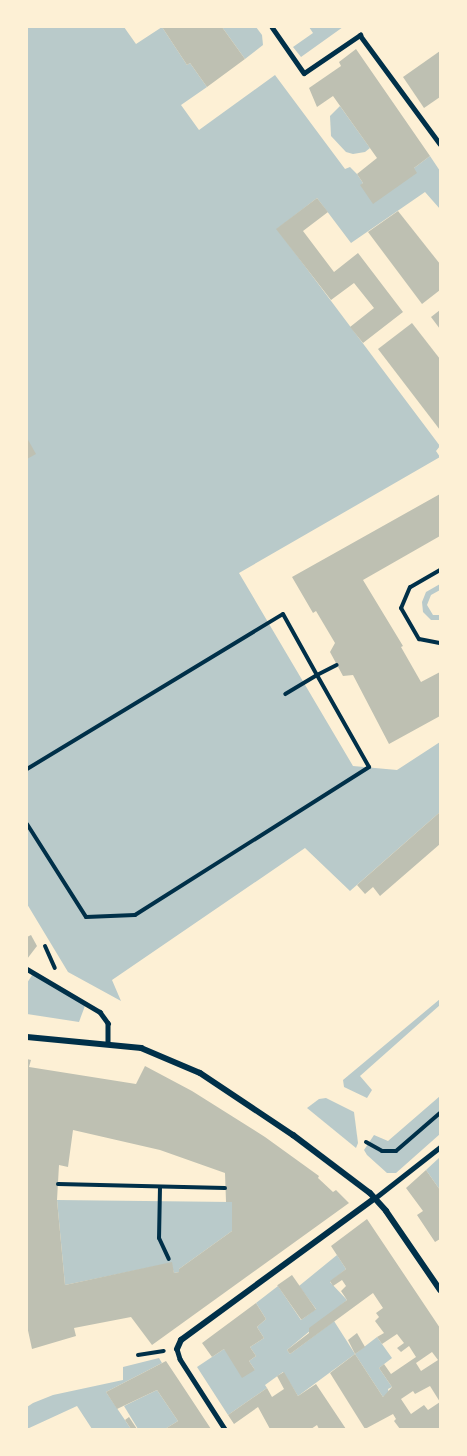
<!DOCTYPE html>
<style>
body{margin:0}
#map{position:relative;width:467px;height:1456px;overflow:hidden;background:#fdf0d5;font-family:"IBM Plex Sans",sans-serif}
div>[style]{position:absolute}
[style*='--x']{left:calc(var(--x)*1px);top:calc(var(--y)*1px);width:calc(var(--w)*1px);rotate:calc(var(--a)*1deg)}
.green>*{inset:0;background:#b9caca}
.building>*{inset:0;background:#bec0b2;transform-origin:0 0}
.path>*{height:4px;margin:-2px;padding:0 2px;transform-origin:2px;border-radius:2px;background:#003049}
.service>*{height:4.5px;margin:-2.25px;padding:0 2.25px;transform-origin:2.25px;border-radius:2.25px;background:#003049}
.minor>*{height:6px;margin:-3px;padding:0 3px;transform-origin:3px;border-radius:3px;background:#003049}
span{translate:-50% -50%;white-space:nowrap;text-align:center;line-height:1.15;-webkit-text-stroke:5px #fdf0d5;paint-order:stroke}
.frame{position:absolute;inset:0;border:28px solid #fdf0d5;pointer-events:none}
</style>
<div id="map">
<div class="green">
<i style="clip-path:polygon(27px 27px,124px 27px,136px 44px,162px 27px,187px 65px,190px 63px,207px 87px,181px 105px,199px 130px,275px 75px,345px 169px,350px 167px,357px 174px,363px 183px,361px 185px,414px 168px,430px 156px,440px 171px,440px 209px,425px 192px,351px 243px,317px 198px,277px 229px,440px 446px,436px 451px,440px 457px,239px 573px,353px 766px,397px 770px,440px 742px,440px 812px,350px 891px,305px 848px,112px 980px,121px 1001px,68px 972px,27px 904px)"></i>
<i style="clip-path:polygon(222px 27px,256px 27px,262px 35px,263px 45px,245px 59px)"></i>
<i style="clip-path:polygon(309px 27px,343px 27px,301px 57px,293px 47px,313px 33px)"></i>
<i style="clip-path:polygon(340px 106px,370px 148px,365px 152px,353px 154px,346px 152px,331px 136px,330px 116px)"></i>
<i style="clip-path:polygon(440px 584px,440px 590px,431px 595px,427px 605px,433px 615px,440px 615px,440px 620px,431px 620px,423px 612px,422px 602px,426px 592px)"></i>
<i style="clip-path:polygon(34px 972px,86px 1003px,79px 1022px,27px 1014px,27px 983px)"></i>
<i style="clip-path:polygon(440px 999px,440px 1005px,360px 1076px,372px 1090px,367px 1098px,344px 1087px,343px 1080px)"></i>
<i style="clip-path:polygon(440px 1096px,440px 1134px,396px 1173px,387px 1173px,367px 1155px,364px 1150px,374px 1135px,388px 1141px)"></i>
<i style="clip-path:polygon(326px 1098px,354px 1112px,358px 1143px,356px 1148px,307px 1108px,319px 1099px)"></i>
<i style="clip-path:polygon(440px 1157px,440px 1190px,426px 1170px)"></i>
<i style="clip-path:polygon(57px 1200px,232px 1202px,232px 1231px,179px 1269px,179px 1272px,174px 1273px,171px 1263px,65px 1285px)"></i>
<i style="clip-path:polygon(337px 1255px,346px 1269px,330px 1282px,347px 1300px,287px 1350px,290px 1354px,334px 1321px,355px 1354px,377px 1337px,392px 1358px,379px 1368px,392px 1387px,388px 1389px,389px 1393px,383px 1397px,355px 1354px,298px 1396px,283px 1372px,265px 1385px,267px 1388px,228px 1415px,197px 1367px,224px 1349px,255px 1370px,249px 1361px,256px 1356px,250px 1347px,264px 1338px,257px 1327px,266px 1319px,256px 1303px,278px 1286px,301px 1320px,316px 1309px,299px 1286px)"></i>
<i style="clip-path:polygon(159px 1358px,162px 1363px,106px 1392px,131px 1429px,92px 1429px,77px 1406px,27px 1429px,27px 1407px,33px 1403px,53px 1395px,123px 1380px,123px 1367px)"></i>
<i style="clip-path:polygon(157px 1390px,178px 1421px,165px 1429px,138px 1429px,124px 1406px)"></i>
</div>
<div class="building">
<i style="clip-path:polygon(162px 27px,222px 27px,245px 59px,207px 87px,190px 63px,187px 65px)"></i>
<i style="clip-path:polygon(356px 49px,430px 156px,414px 168px,417px 173px,373px 204px,360px 185px,363px 183px,357px 174px,377px 158px,333px 96px,317px 107px,309px 88px,341px 66px,339px 62px)"></i>
<i style="clip-path:polygon(440px 51px,440px 97px,424px 108px,403px 77px)"></i>
<i style="clip-path:polygon(317px 198px,328px 212px,303px 231px,334px 272px,358px 253px,403px 312px,363px 343px,350px 327px,374px 308px,354px 283px,331px 300px,276px 229px)"></i>
<i style="clip-path:polygon(398px 211px,440px 264px,440px 290px,422px 304px,368px 232px)"></i>
<i style="clip-path:polygon(440px 310px,440px 329px,431px 317px)"></i>
<i style="clip-path:polygon(412px 323px,440px 359px,440px 430px,378px 349px)"></i>
<i style="clip-path:polygon(27px 438px,36px 454px,27px 459px)"></i>
<i style="clip-path:polygon(440px 494px,440px 536px,363px 580px,403px 646px,401px 647px,421px 682px,440px 672px,440px 716px,389px 744px,353px 675px,343px 676px,330px 652px,335px 643px,316px 611px,313px 613px,292px 577px)"></i>
<i style="clip-path:polygon(440px 812px,440px 844px,380px 896px,373px 887px,365px 894px,357px 885px)"></i>
<i style="clip-path:polygon(31px 935px,37px 946px,27px 959px,27px 937px)"></i>
<i style="clip-path:polygon(evenodd,27px 1059px,31px 1060px,29px 1067px,136px 1084px,145px 1066px,192px 1091px,265px 1137px,319px 1176px,318px 1178px,333px 1192px,336px 1190px,349px 1203px,152px 1345px,131px 1317px,74px 1328px,76px 1336px,32px 1349px,27px 1326px,27px 1059px,73px 1130px,160px 1150px,225px 1173px,226px 1202px,232px 1202px,232px 1231px,179px 1269px,179px 1272px,174px 1273px,172px 1262px,65px 1285px,57px 1200px,59px 1165px,68px 1167px,73px 1130px)"></i>
<i style="clip-path:polygon(426px 1170px,440px 1190px,440px 1239px,435px 1242px,417px 1215px,423px 1211px,406px 1188px)"></i>
<i style="clip-path:polygon(evenodd,367px 1219px,440px 1328px,440px 1402px,430px 1386px,415px 1394px,413px 1391px,401px 1399px,411px 1414px,424px 1405px,428px 1410px,440px 1402px,440px 1429px,400px 1429px,394px 1421px,396px 1419px,393px 1414px,365px 1429px,330px 1373px,355px 1354px,383px 1397px,392px 1387px,379px 1368px,384px 1364px,391px 1374px,416px 1357px,409px 1346px,401px 1352px,397px 1348px,404px 1343px,397px 1334px,382px 1344px,377px 1337px,384px 1333px,375px 1321px,379px 1317px,376px 1313px,383px 1308px,373px 1293px,290px 1354px,287px 1350px,309px 1333px,309px 1328px,347px 1300px,341px 1291px,346px 1286px,342px 1280px,333px 1286px,330px 1281px,346px 1269px,331px 1246px,367px 1219px,432px 1352px,438px 1360px,421px 1371px,416px 1363px,432px 1352px)"></i>
<i style="left:292px;top:1275px;width:42px;height:18px;rotate:55deg"></i>
<i style="clip-path:polygon(256px 1303px,266px 1319px,257px 1327px,264px 1338px,250px 1347px,256px 1356px,249px 1361px,255px 1370px,242px 1378px,224px 1349px,212px 1357px,202px 1343px)"></i>
<i style="clip-path:polygon(357px 1333px,365px 1347px,355px 1354px,348px 1340px)"></i>
<i style="clip-path:polygon(166px 1361px,178px 1379px,211px 1429px,165px 1429px,178px 1421px,157px 1390px,117px 1409px,106px 1392px)"></i>
<i style="clip-path:polygon(284px 1372px,298px 1396px,316px 1384px,346px 1429px,319px 1429px,317px 1425px,311px 1429px,270px 1429px,258px 1407px,234px 1424px,228px 1415px,267px 1388px,272px 1397px,284px 1389px,277px 1376px)"></i>
<i style="clip-path:polygon(129px 1417px,137px 1429px,131px 1429px,125px 1420px)"></i>
</div>
<div class="path">
<i style="--x:440;--y:570;--w:34;--a:150"></i>
<i style="--x:410;--y:587;--w:23;--a:113"></i>
<i style="--x:401;--y:608;--w:36;--a:60"></i>
<i style="--x:419;--y:639;--w:21;--a:11"></i>
<i style="--x:27;--y:769;--w:299;--a:-31.2"></i>
<i style="--x:283;--y:614;--w:70;--a:60.9"></i>
<i style="--x:317;--y:675;--w:37;--a:149"></i>
<i style="--x:27;--y:824;--w:110;--a:57.6"></i>
<i style="--x:86;--y:917;--w:49;--a:-2.3"></i>
<i style="--x:135;--y:915;--w:277;--a:-32.3"></i>
<i style="--x:369;--y:767;--w:106;--a:-119.5"></i>
<i style="--x:317;--y:675;--w:22;--a:-27"></i>
<i style="--x:45;--y:946;--w:24;--a:66"></i>
<i style="--x:366;--y:1142;--w:18;--a:29"></i>
<i style="--x:382;--y:1151;--w:14;--a:0"></i>
<i style="--x:396;--y:1151;--w:58;--a:-40.8"></i>
<i style="--x:58;--y:1184;--w:167;--a:1.4"></i>
<i style="--x:160;--y:1187;--w:51;--a:91.1"></i>
<i style="--x:159;--y:1238;--w:23;--a:65"></i>
<i style="--x:138;--y:1355;--w:26;--a:-9"></i>
</div>
<div class="service">
<i style="--x:272;--y:27;--w:56;--a:55.2"></i>
<i style="--x:304;--y:73;--w:68;--a:-34.2"></i>
<i style="--x:360;--y:35;--w:135;--a:53.7"></i>
<i style="--x:27;--y:969;--w:85;--a:30.5"></i>
<i style="--x:100;--y:1012;--w:14;--a:54"></i>
<i style="--x:108;--y:1023;--w:21;--a:90"></i>
<i style="--x:375;--y:1198;--w:83;--a:-38.1"></i>
<i style="--x:177;--y:1349;--w:10;--a:73"></i>
<i style="--x:180;--y:1359;--w:83;--a:57.3"></i>
</div>
<div class="minor">
<i style="--x:27;--y:1037;--w:115;--a:5.5"></i>
<i style="--x:141;--y:1048;--w:64;--a:23"></i>
<i style="--x:200;--y:1073;--w:112;--a:33.7"></i>
<i style="--x:293;--y:1135;--w:96;--a:37"></i>
<i style="--x:370;--y:1193;--w:24;--a:48"></i>
<i style="--x:386;--y:1211;--w:96;--a:55.6"></i>
<i style="--x:177;--y:1349;--w:10;--a:-66"></i>
<i style="--x:181;--y:1340;--w:240;--a:-36.2"></i>
</div>
<div class="frame"></div>
</div>
